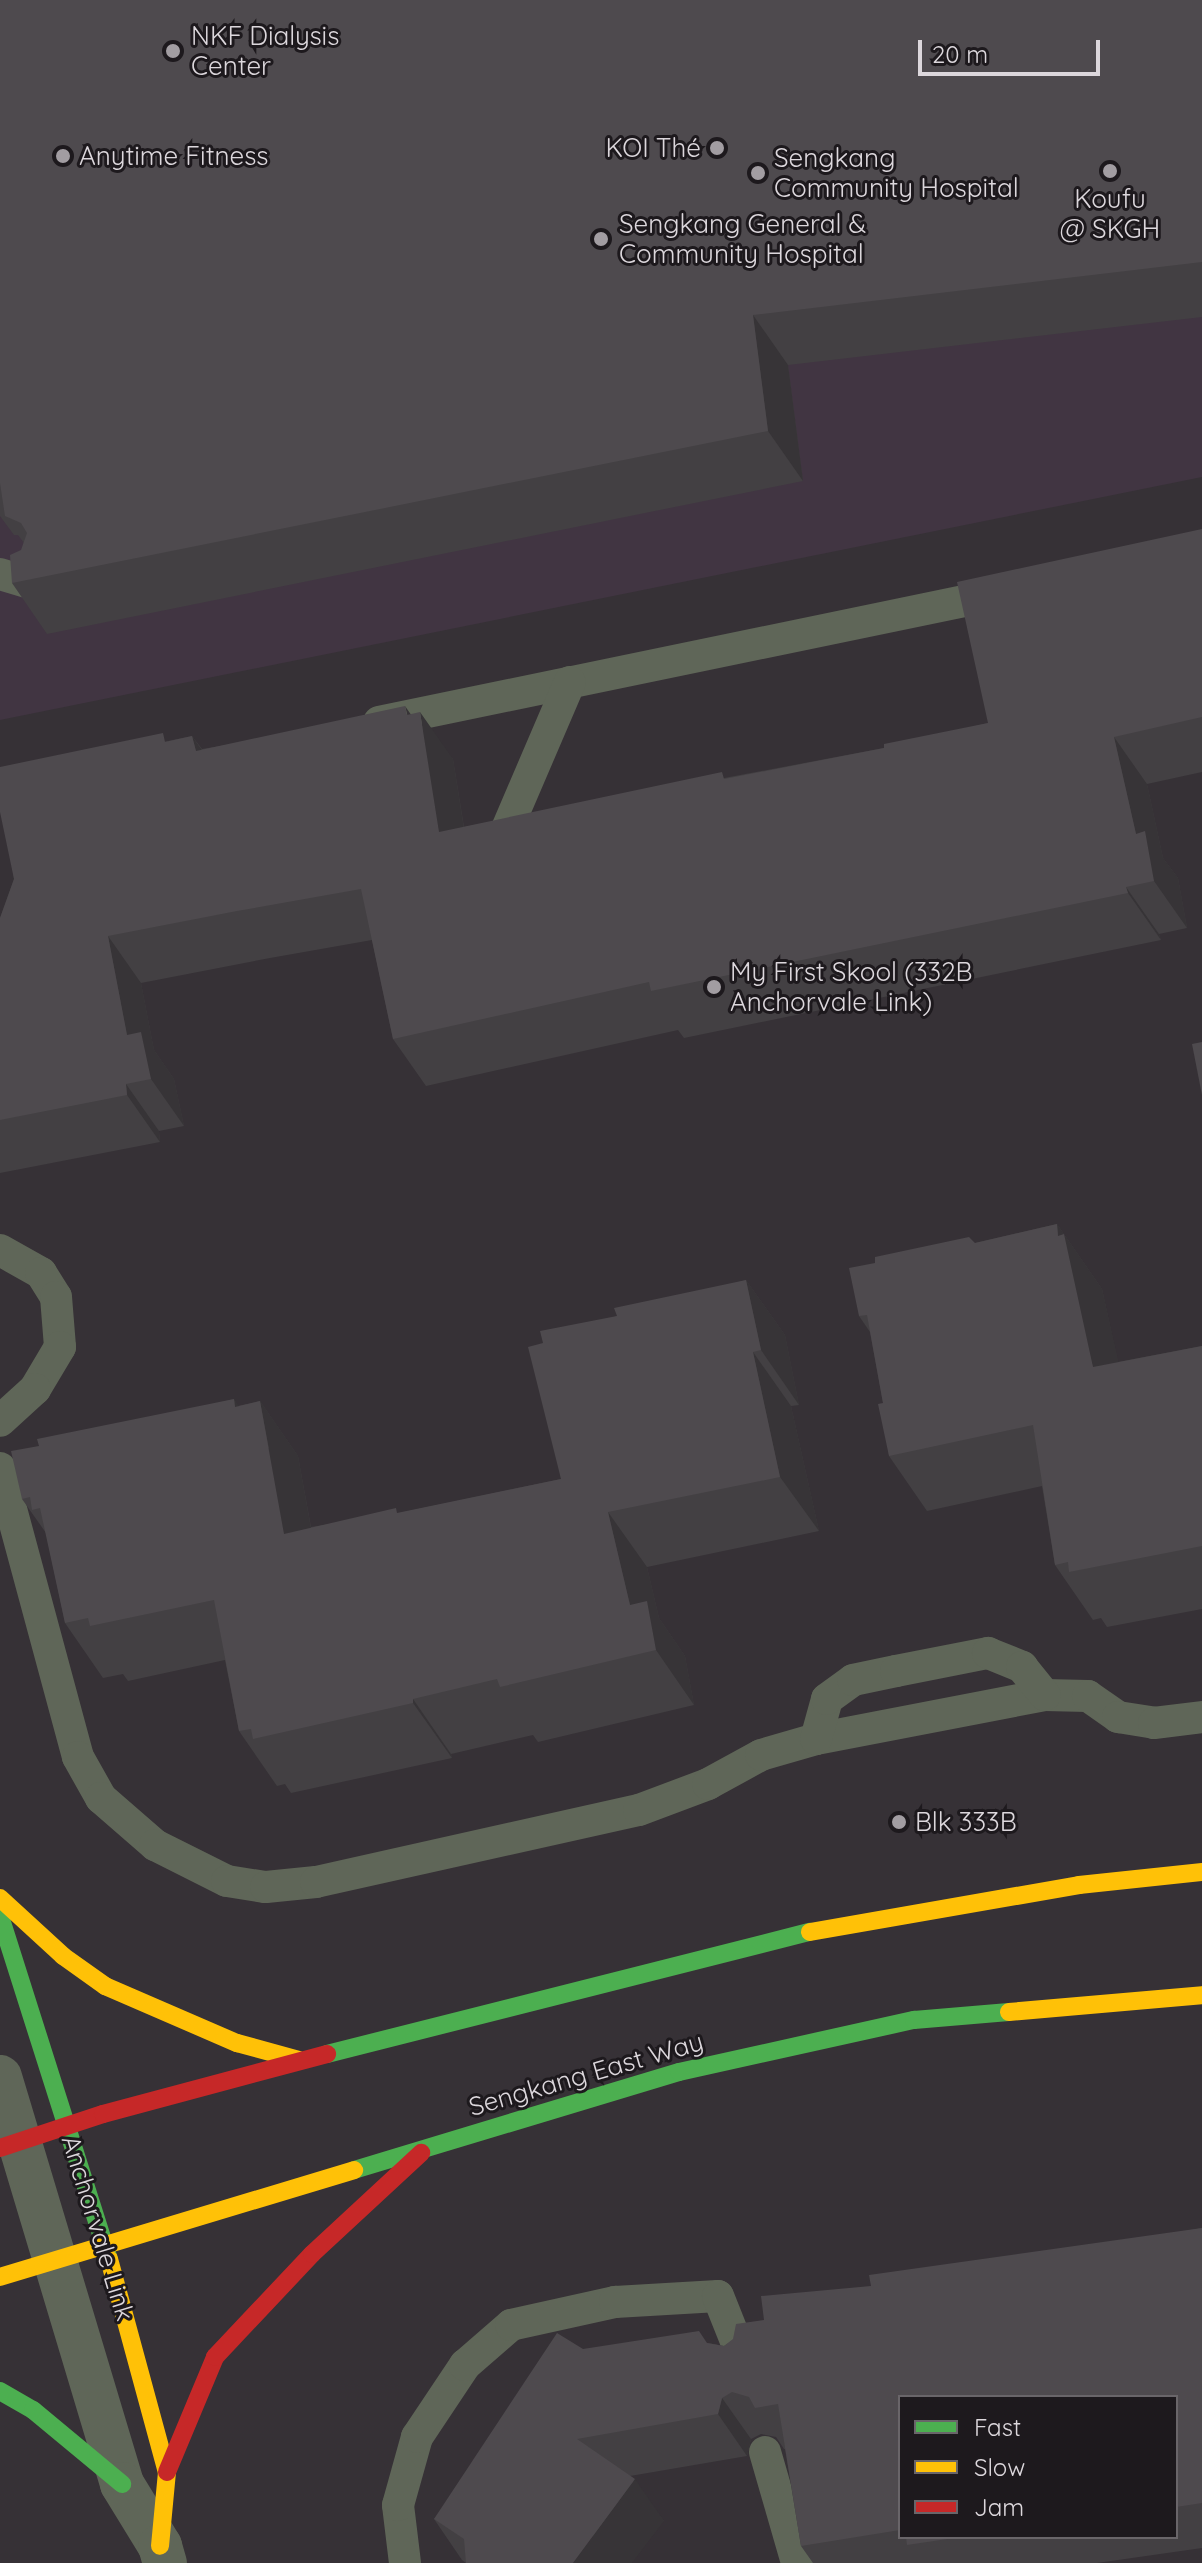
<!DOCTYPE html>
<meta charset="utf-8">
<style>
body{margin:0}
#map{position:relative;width:1202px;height:2563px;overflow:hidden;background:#363136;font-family:Quicksand,sans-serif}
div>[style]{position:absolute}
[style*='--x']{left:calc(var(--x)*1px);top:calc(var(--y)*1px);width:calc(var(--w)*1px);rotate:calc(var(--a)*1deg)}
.built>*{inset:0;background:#413542}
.lane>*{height:32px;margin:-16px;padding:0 16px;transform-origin:16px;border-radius:16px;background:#5f6658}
.street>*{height:44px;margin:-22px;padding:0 22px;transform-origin:22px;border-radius:22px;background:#5f6658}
.fast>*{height:18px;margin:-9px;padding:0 9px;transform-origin:9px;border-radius:9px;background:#4caf50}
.slow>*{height:18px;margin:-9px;padding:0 9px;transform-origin:9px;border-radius:9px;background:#ffc107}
.jam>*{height:18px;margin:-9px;padding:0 9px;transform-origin:9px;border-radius:9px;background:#c62828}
.wall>*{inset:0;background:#434043}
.shaded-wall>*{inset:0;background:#373437}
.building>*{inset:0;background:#4e4a4e}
.dots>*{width:22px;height:22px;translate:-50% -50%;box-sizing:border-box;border:4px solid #1d191d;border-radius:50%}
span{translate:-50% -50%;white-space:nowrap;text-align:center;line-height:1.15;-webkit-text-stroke:6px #1d191d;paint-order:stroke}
.poi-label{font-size:26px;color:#dcd7dc}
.left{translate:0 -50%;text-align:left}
.right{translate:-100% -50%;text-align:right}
.street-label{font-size:26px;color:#dcd7dc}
.legend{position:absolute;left:898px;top:2395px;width:280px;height:144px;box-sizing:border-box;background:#1d191d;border:2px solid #696569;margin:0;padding:10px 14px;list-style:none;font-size:24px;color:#dcd7dc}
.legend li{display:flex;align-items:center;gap:16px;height:40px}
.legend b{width:40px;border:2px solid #696569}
.scale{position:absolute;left:918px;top:40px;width:182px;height:36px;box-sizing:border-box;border:4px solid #dcd7dc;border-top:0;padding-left:10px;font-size:24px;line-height:28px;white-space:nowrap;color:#dcd7dc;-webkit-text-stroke:6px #1d191d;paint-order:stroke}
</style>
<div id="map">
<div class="built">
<i style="clip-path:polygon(0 0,1202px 0,1202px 477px,0 720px)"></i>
</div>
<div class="lane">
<i style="--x:0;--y:574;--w:45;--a:16.8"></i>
<i style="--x:379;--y:722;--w:637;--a:-11.68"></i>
<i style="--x:506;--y:831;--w:162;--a:-66.8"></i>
<i style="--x:0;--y:1250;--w:47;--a:29.3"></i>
<i style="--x:41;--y:1273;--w:28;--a:58"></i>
<i style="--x:56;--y:1297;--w:50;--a:85.4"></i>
<i style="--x:60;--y:1347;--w:49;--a:120.8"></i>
<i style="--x:35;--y:1389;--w:47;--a:137.6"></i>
<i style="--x:0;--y:1468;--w:299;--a:74.9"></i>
<i style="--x:78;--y:1757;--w:47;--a:60.7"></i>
<i style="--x:101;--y:1798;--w:72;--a:41"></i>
<i style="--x:155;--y:1845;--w:80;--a:26.6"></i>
<i style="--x:227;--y:1881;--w:39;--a:9"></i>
<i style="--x:266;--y:1887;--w:50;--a:-5.7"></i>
<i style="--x:316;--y:1882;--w:331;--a:-12.6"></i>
<i style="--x:639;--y:1810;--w:74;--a:-20.6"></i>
<i style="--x:708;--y:1784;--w:60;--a:-28.7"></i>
<i style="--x:761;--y:1755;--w:57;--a:-16.2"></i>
<i style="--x:816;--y:1739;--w:233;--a:-10.9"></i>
<i style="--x:1045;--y:1695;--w:43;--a:1.3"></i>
<i style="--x:1088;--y:1696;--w:37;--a:35"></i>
<i style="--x:1118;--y:1717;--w:36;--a:9"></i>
<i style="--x:1154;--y:1723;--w:48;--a:-7.1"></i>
<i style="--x:816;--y:1739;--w:41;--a:-74.6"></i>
<i style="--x:827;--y:1699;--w:32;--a:-36"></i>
<i style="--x:853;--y:1680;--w:44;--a:-11.8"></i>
<i style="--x:896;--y:1671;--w:94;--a:-11.1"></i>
<i style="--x:988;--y:1653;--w:37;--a:22"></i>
<i style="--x:1022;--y:1667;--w:36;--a:51"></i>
<i style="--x:765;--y:2452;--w:116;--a:73.9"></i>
<i style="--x:405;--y:2563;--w:58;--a:-96.9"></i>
<i style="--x:398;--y:2505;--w:71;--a:-74.4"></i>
<i style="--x:417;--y:2437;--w:87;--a:-56.3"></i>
<i style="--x:465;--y:2365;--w:61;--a:-41"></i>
<i style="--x:511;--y:2325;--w:107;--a:-12.5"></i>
<i style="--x:615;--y:2302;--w:103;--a:-3.3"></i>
<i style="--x:718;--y:2296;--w:79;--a:68.3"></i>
</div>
<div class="street">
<i style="--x:0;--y:2077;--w:425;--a:73.3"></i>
<i style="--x:122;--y:2484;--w:73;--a:58.5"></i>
<i style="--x:160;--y:2546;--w:18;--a:74"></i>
</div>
<div class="fast">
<i style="--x:0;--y:1916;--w:360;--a:72.4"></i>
<i style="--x:327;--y:2054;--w:498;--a:-14.2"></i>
<i style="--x:354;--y:2170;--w:339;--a:-16.8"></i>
<i style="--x:679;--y:2072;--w:241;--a:-12.5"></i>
<i style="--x:914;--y:2020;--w:95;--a:-4.8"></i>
<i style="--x:0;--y:2391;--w:38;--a:30"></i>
<i style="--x:33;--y:2410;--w:116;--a:39.7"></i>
</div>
<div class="slow">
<i style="--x:0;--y:1898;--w:86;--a:42.6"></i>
<i style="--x:63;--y:1956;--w:52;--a:35.5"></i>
<i style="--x:105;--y:1986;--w:144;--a:23.4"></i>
<i style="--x:237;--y:2043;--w:64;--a:15.3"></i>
<i style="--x:810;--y:1932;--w:273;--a:-9.9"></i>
<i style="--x:1079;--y:1885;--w:124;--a:-6"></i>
<i style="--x:1009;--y:2012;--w:194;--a:-5"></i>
<i style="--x:109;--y:2259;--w:221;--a:74.8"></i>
<i style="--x:167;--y:2472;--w:74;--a:95.4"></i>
<i style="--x:0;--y:2277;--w:370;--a:-16.8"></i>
</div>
<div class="jam">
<i style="--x:0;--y:2148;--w:108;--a:-18.3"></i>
<i style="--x:103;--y:2114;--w:232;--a:-15"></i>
<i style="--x:167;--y:2472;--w:125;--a:-67.3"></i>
<i style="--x:215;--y:2357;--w:141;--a:-46.7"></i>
<i style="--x:312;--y:2254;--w:149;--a:-42.8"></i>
</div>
<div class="wall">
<i style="clip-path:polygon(0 0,1202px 0,1202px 317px,788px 365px,803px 481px,47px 634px,12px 583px,24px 543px,18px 535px,14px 535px,0 516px)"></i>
<i style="clip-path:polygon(1202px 529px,1202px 772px,1147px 784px,1163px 858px,1178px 878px,1187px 928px,1159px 934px,1161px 940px,684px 1038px,678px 1030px,426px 1086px,393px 1039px,372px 940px,270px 958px,141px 983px,154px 1050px,174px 1079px,184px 1126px,159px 1131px,160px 1142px,0 1173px,0 918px,14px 879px,1px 776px,192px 736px,202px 749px,411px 714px,453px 759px,464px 827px,884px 748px,988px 723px)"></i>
<i style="clip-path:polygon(1057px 1224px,1102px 1289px,1118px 1362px,1202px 1346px,1202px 1609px,1107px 1627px,1101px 1618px,1093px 1620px,1055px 1565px,1042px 1486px,927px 1511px,889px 1456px,883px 1403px,870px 1332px,859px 1316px,975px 1243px)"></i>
<i style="clip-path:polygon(746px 1280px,785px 1335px,799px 1405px,791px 1406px,819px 1531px,647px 1567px,659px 1618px,685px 1656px,694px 1705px,538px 1742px,533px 1735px,451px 1754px,452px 1758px,291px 1793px,285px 1784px,277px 1786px,239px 1731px,225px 1660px,128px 1681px,123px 1674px,103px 1678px,65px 1623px,46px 1533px,22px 1499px,39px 1446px,234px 1399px,238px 1406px,260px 1401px,298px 1456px,311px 1527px,399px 1513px,561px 1479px,543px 1343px,617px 1316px)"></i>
<i style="clip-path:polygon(evenodd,1202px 2228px,1202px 2548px,1097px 2563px,813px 2563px,801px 2546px,785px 2449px,784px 2449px,776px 2437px,761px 2434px,751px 2439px,747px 2456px,630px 2476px,664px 2521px,466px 2563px,462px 2560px,434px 2519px,583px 2349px,708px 2343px,724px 2346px,764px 2320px,871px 2286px,1202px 2228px,900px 2397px,1176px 2397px,1176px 2537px,900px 2537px,900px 2397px)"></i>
</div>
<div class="shaded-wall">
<i style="clip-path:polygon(753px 315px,788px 365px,803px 481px,768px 431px)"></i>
<i style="clip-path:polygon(405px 706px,423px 732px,420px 712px,453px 759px,472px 879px,439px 832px)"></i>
<i style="clip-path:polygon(192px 736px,225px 783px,196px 751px)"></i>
<i style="clip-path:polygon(1114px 737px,1147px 784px,1163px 858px,1178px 878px,1187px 928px,1154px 881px,1136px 834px)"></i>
<i style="clip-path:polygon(1126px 887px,1159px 934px,1161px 940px,1128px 893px)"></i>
<i style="clip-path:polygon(108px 936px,141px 983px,154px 1050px,174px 1079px,184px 1126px,151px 1079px,127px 1035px)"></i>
<i style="clip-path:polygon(126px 1084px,159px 1131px,160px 1142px,127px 1095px)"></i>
<i style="clip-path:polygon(1057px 1224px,1102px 1289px,1132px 1422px,1093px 1367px,1058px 1236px)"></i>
<i style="clip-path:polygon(746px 1280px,785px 1335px,799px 1405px,761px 1350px)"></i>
<i style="clip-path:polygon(753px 1352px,791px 1406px,819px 1531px,780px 1477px)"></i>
<i style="clip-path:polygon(234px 1399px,269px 1449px,260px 1401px,298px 1456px,322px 1589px,284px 1534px,235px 1407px)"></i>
<i style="clip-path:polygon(608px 1512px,647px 1567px,659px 1618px,685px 1656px,694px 1705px,656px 1650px,630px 1605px)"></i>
<i style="clip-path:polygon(413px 1699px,451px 1754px,452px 1758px,413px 1703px)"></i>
<i style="clip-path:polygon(722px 2398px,751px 2439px,747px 2456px,718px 2414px)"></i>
<i style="clip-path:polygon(635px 2479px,664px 2521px,632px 2563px,573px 2563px)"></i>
</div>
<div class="building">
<i style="clip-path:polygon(0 0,1202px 0,1202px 262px,753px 315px,768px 431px,12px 583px,10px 555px,21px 550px,27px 533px,21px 523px,5px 516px,0 483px)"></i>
<i style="clip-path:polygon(1202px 529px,1202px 717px,1114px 737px,1136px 834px,1145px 831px,1154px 881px,1126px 887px,1128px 893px,651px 991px,649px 982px,393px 1039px,361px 889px,237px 911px,108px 936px,127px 1035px,141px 1032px,151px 1079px,126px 1084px,127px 1095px,0 1120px,0 918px,14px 879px,0 812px,0 767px,163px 733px,165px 742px,192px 736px,196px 751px,405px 706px,407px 715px,420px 712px,439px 832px,722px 772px,724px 779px,884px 748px,884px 744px,988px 723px,957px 582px)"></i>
<i style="clip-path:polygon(1202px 1042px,1202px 1095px,1192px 1044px)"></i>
<i style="clip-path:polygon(1057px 1224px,1058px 1236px,1064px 1234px,1093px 1367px,1202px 1346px,1202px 1546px,1069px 1572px,1068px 1562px,1055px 1565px,1033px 1425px,889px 1456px,878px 1404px,883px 1403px,867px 1315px,859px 1316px,849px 1268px,875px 1263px,875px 1257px,969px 1237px,975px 1243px)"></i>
<i style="clip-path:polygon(746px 1280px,761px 1350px,753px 1352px,780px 1477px,608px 1512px,630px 1605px,647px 1601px,656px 1650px,500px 1687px,497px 1679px,413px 1699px,413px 1703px,253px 1739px,251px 1729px,239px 1731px,214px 1600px,90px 1626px,88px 1618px,65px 1623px,40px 1508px,32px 1510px,30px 1497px,22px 1499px,11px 1451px,39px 1446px,37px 1439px,234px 1399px,235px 1407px,260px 1401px,284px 1534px,396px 1508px,397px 1513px,561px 1479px,528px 1347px,543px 1343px,540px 1331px,617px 1316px,614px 1308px)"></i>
<i style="clip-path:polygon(1202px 2228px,1202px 2503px,1176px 2507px,1176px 2397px,900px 2397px,900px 2530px,801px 2546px,778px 2404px,755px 2408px,749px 2397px,732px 2392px,722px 2398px,718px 2414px,577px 2439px,635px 2479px,573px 2563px,466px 2563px,464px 2539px,434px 2519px,557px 2333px,583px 2349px,699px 2331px,707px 2343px,724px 2346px,733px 2339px,736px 2324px,764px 2320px,761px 2296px,871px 2286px,869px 2275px)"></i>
<i style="clip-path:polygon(906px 2537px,961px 2537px,907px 2545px)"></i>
</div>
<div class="dots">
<i style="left:173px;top:51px;background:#a29da2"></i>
<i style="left:717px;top:148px;background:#a29da2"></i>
<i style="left:63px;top:156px;background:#a29da2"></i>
<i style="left:1110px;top:171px;background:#a29da2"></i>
<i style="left:758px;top:173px;background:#a29da2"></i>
<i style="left:601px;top:239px;background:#a29da2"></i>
<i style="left:714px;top:987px;background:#a29da2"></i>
<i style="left:899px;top:1822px;background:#a29da2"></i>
</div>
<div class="poi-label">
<span class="left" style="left:191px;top:51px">NKF Dialysis<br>Center</span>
<span class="right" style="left:701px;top:148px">KOI Thé</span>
<span class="left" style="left:79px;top:156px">Anytime Fitness</span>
<span class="left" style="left:774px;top:173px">Sengkang<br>Community Hospital</span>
<span style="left:1110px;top:214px">Koufu<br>@ SKGH</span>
<span class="left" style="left:619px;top:239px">Sengkang General &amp;<br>Community Hospital</span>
<span class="left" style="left:730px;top:987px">My First Skool (332B<br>Anchorvale Link)</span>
<span class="left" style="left:915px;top:1822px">Blk 333B</span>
</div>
<div class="street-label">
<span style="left:586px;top:2074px;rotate:-16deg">Sengkang East Way</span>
<span style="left:98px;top:2228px;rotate:73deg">Anchorvale Link</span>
</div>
<ul class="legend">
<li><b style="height:10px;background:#4caf50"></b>Fast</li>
<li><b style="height:10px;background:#ffc107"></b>Slow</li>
<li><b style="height:10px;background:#c62828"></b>Jam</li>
</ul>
<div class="scale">20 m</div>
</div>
